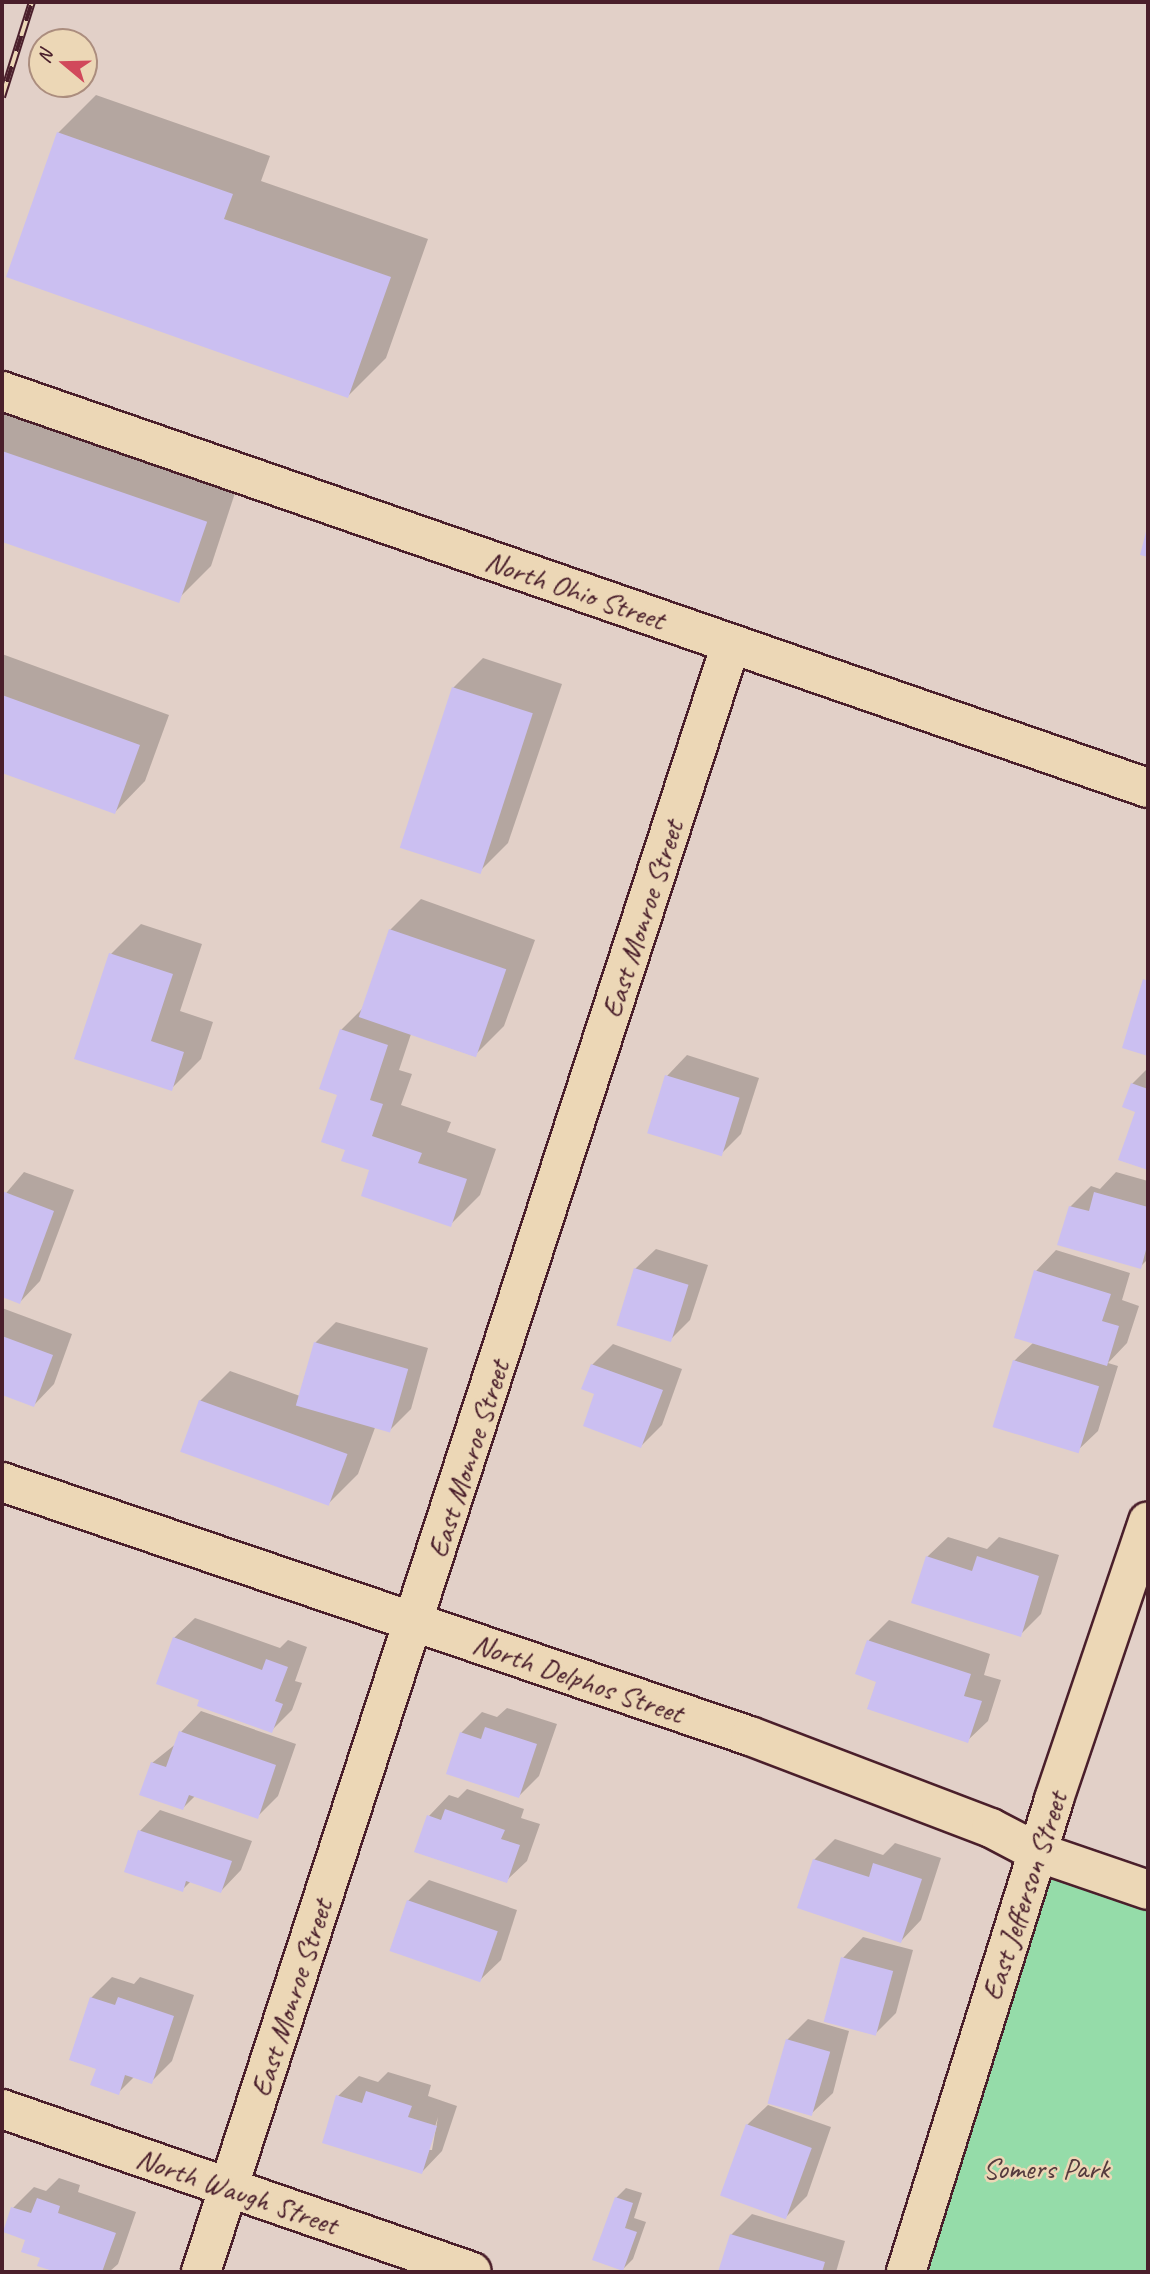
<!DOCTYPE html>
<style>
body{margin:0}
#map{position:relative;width:1150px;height:2274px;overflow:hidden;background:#e2d0c8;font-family:Caveat,sans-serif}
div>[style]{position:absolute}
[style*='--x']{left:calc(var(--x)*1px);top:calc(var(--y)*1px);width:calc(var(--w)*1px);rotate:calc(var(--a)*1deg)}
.green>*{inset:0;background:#95dca9}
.shadow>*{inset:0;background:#0003}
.building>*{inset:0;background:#cbbff1;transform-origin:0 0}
.roads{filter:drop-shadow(2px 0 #4a1f2b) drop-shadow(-2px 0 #4a1f2b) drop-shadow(0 2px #4a1f2b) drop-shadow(0 -2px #4a1f2b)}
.minor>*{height:38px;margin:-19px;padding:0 19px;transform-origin:19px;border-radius:19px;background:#ecd7b6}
.tertiary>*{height:38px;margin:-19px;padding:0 19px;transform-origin:19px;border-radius:19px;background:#ecd7b6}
.rail>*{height:8px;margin-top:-4px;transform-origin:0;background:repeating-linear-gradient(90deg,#ecd7b6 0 16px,#4a1f2b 0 32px);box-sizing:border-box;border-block:2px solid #4a1f2b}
span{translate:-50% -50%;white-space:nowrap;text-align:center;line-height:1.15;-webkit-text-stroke:5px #ecd7b6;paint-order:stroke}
.street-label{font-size:30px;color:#4a1f2b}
.park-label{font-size:30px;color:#553b3e}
.frame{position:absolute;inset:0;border:4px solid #4a1f2b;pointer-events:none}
.north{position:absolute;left:28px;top:28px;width:70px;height:70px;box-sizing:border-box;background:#ecd7b6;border:2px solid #ab8d7e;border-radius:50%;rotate:289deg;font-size:19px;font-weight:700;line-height:28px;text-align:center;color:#4a1f2b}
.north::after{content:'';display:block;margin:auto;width:24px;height:32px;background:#d1495b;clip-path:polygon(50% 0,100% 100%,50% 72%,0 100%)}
</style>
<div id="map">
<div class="green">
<i style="clip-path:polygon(1037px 1852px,1148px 1890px,1148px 2272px,905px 2272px)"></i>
</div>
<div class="shadow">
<i style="clip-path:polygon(96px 95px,270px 156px,261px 181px,428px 239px,386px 358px,348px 396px,58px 133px)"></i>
<i style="clip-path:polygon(2px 412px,236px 490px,211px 566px,181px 596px,2px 535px)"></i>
<i style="clip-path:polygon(2px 654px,169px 715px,145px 781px,115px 812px,2px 771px)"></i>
<i style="clip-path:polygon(483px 658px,562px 684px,508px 843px,478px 873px,453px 688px)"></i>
<i style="clip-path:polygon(421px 899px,535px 940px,504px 1026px,474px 1056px,411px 1034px,399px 1070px,412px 1074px,401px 1105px,451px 1122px,447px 1132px,496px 1149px,480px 1195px,450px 1225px,347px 1149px,340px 1094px,341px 1030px,363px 1008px,390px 930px)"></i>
<i style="clip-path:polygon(141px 924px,202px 944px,180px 1011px,213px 1022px,201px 1059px,171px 1089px,111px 954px)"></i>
<i style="clip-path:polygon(1148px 977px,1148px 1054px,1124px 1047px)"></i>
<i style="clip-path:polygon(687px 1055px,759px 1078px,741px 1134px,720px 1155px,667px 1076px)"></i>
<i style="clip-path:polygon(1148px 1068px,1148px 1169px,1121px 1159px,1137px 1111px,1132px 1084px)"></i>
<i style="clip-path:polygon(24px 1172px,74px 1190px,40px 1281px,20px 1302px,2px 1295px,2px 1198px)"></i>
<i style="clip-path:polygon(1116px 1172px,1148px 1181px,1148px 1259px,1140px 1267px,1070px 1207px,1091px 1186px,1100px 1189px)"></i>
<i style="clip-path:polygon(656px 1249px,708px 1265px,690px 1320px,670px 1340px,635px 1269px)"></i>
<i style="clip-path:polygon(1056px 1250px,1130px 1273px,1122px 1300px,1139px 1306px,1127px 1343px,1108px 1363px,1118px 1366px,1098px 1431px,1077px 1451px,1014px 1361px,1034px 1342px,1036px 1271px)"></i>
<i style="clip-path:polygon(2px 1308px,72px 1334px,54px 1384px,34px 1405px,2px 1393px)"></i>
<i style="clip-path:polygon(336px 1322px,428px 1348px,411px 1409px,390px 1430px,376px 1425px,358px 1474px,328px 1504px,200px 1401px,230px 1371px,300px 1396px,315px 1343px)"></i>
<i style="clip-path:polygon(613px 1344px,682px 1369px,662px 1425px,641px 1446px,597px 1393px,592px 1365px)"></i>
<i style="clip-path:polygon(948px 1537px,987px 1549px,999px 1537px,1059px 1555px,1041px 1614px,1020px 1635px,927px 1557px)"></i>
<i style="clip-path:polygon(195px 1618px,280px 1648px,288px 1640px,307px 1647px,295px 1681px,302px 1683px,292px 1710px,271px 1731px,201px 1699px,174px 1638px)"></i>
<i style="clip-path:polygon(889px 1620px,990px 1654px,984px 1675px,1001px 1680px,988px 1721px,967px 1741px,878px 1680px,857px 1673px,869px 1640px)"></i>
<i style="clip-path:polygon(507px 1708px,557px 1724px,539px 1776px,519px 1796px,461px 1733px,482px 1712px,497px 1717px)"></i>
<i style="clip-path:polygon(201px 1711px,296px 1744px,278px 1796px,257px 1817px,195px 1796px,183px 1808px,152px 1763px,177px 1743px,181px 1732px)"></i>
<i style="clip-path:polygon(467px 1789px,524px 1809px,521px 1818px,540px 1824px,527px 1861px,506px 1881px,429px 1816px,449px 1795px,458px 1798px)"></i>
<i style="clip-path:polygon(160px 1810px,252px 1841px,241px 1870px,221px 1891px,191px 1881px,182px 1890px,140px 1831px)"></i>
<i style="clip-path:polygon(835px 1839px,883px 1855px,895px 1843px,941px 1858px,921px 1920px,901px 1941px,814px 1860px)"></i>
<i style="clip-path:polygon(429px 1880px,517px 1910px,501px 1960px,480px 1980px,408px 1901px)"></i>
<i style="clip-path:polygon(863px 1937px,913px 1950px,896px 2013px,875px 2034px,843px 1958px)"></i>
<i style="clip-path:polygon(112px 1977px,134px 1984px,140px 1977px,194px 1995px,172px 2061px,151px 2082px,135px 2076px,118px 2093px,98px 2068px,91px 1998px)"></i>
<i style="clip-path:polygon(808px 2019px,849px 2031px,833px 2093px,812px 2113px,787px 2040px)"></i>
<i style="clip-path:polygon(evenodd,388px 2072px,431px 2085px,428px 2096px,457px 2106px,442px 2151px,422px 2172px,338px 2096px,359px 2076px,378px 2082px,388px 2072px,438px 2117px,432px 2150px,428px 2150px,438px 2117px)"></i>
<i style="clip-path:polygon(768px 2105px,831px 2127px,807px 2196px,786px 2217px,747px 2125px)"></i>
<i style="clip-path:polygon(59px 2178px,80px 2185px,78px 2192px,136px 2212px,118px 2264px,109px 2272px,61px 2272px,40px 2265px,42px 2257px,13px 2208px,34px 2187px,46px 2191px)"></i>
<i style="clip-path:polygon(626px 2188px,642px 2193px,634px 2218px,646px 2222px,633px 2259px,623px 2269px,616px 2198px)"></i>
<i style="clip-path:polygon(752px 2214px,845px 2241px,836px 2272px,720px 2272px,731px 2235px)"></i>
</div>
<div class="building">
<i style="clip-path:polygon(57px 132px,233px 194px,224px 219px,391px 277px,348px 398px,6px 277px)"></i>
<i style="left:2px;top:451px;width:217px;height:86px;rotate:19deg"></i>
<i style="clip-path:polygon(1147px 528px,1148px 528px,1148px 557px,1140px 555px)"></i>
<i style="left:452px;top:687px;width:85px;height:169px;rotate:18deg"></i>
<i style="clip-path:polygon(2px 695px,140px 745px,115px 814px,2px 773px)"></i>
<i style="left:389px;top:929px;width:124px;height:93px;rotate:19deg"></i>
<i style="clip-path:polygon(109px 953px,173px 974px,151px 1041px,184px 1052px,172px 1091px,74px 1059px)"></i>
<i style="clip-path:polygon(1143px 979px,1148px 981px,1148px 1056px,1122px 1048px)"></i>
<i style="clip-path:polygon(340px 1029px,388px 1045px,370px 1100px,383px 1104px,372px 1136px,422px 1153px,418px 1163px,467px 1179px,451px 1227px,361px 1196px,369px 1170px,341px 1161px,345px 1150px,321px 1142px,337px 1095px,319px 1089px)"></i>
<i style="left:665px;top:1075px;width:78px;height:61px;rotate:17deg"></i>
<i style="clip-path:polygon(1131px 1083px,1148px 1089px,1148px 1170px,1118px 1160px,1135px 1112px,1122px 1107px)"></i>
<i style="clip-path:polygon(2px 1191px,54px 1211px,20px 1304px,2px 1297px)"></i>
<i style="clip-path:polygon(1094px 1192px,1148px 1207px,1148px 1242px,1141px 1269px,1057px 1245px,1069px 1206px,1089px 1211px)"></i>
<i style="left:634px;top:1268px;width:57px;height:60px;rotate:17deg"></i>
<i style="clip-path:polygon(1034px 1270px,1111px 1294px,1102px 1321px,1119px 1326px,1107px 1366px,1014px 1338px)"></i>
<i style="clip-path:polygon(2px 1336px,53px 1355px,34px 1407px,2px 1395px)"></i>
<i style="left:314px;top:1342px;width:98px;height:66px;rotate:16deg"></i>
<i style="left:1013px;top:1360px;width:90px;height:70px;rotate:17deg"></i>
<i style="clip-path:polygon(591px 1364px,663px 1390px,641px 1448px,583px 1426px,594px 1394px,581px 1389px)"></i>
<i style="left:199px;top:1400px;width:158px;height:55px;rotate:20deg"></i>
<i style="clip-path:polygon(926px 1556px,972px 1571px,977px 1556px,1039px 1576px,1021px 1637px,911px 1603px)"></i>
<i style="clip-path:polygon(173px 1637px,262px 1670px,266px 1659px,288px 1667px,275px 1701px,283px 1704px,272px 1733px,197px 1706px,199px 1700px,156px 1684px)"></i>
<i style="clip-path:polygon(867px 1640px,971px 1674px,964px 1696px,982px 1701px,968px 1743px,867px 1709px,876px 1682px,855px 1674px)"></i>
<i style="clip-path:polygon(485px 1727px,537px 1744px,519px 1798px,446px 1774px,460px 1732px,481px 1739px)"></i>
<i style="clip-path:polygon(179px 1731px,276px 1765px,258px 1819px,189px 1795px,183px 1810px,139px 1795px,151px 1762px,166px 1767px)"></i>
<i style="clip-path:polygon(445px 1809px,505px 1830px,501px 1839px,520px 1845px,507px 1883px,414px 1852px,427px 1815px,441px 1820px)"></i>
<i style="clip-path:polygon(138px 1830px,232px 1861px,221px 1893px,186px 1881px,183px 1892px,124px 1872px)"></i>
<i style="clip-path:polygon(813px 1859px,869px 1877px,873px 1863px,922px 1879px,901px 1943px,797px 1908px)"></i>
<i style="left:407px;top:1900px;width:96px;height:54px;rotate:19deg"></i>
<i style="left:841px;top:1957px;width:54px;height:67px;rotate:15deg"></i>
<i style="clip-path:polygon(90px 1997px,115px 2005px,118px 1997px,174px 2016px,152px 2084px,125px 2075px,119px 2095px,90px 2085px,96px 2069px,69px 2060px)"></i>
<i style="left:786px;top:2039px;width:46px;height:67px;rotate:16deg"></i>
<i style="clip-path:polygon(366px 2091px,412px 2106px,408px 2117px,437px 2126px,422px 2174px,322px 2143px,336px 2095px,362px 2103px)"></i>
<i style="left:746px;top:2124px;width:70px;height:76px;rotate:20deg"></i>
<i style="clip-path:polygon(615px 2197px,633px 2203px,625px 2228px,637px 2232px,623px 2271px,592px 2260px)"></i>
<i style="clip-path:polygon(37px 2198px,60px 2206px,58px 2213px,116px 2233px,102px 2272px,56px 2272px,37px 2266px,40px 2258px,21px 2252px,25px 2240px,3px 2232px,11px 2207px,31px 2213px)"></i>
<i style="clip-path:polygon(730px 2234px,825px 2262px,822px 2272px,718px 2272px)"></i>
</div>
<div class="roads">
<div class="minor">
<i style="--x:2;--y:1482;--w:790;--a:18.76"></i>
<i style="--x:750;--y:1736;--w:258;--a:20.9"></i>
<i style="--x:991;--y:1828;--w:52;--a:27.6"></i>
<i style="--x:1037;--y:1852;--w:117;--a:18.9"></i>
<i style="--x:2;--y:2109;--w:497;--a:19.1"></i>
<i style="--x:201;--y:2272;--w:1712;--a:-71.97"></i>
</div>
<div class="tertiary">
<i style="--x:2;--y:391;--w:1213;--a:19.11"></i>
<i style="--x:906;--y:2272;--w:496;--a:-72.6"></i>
<i style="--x:1054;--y:1799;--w:293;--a:-71.3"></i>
</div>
</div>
<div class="rail">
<i style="--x:2;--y:97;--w:100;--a:-72.5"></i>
</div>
<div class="street-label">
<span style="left:575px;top:590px;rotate:19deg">North Ohio Street</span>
<span style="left:642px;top:919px;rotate:-72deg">East Monroe Street</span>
<span style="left:468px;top:1459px;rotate:-72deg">East Monroe Street</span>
<span style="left:578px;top:1678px;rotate:19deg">North Delphos Street</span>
<span style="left:1024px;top:1896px;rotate:-72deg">East Jefferson Street</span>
<span style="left:291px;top:1998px;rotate:-72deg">East Monroe Street</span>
<span style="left:237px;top:2191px;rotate:19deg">North Waugh Street</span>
</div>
<div class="park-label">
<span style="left:1046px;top:2168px">Somers Park</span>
</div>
<div class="frame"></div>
<div class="north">N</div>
</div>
